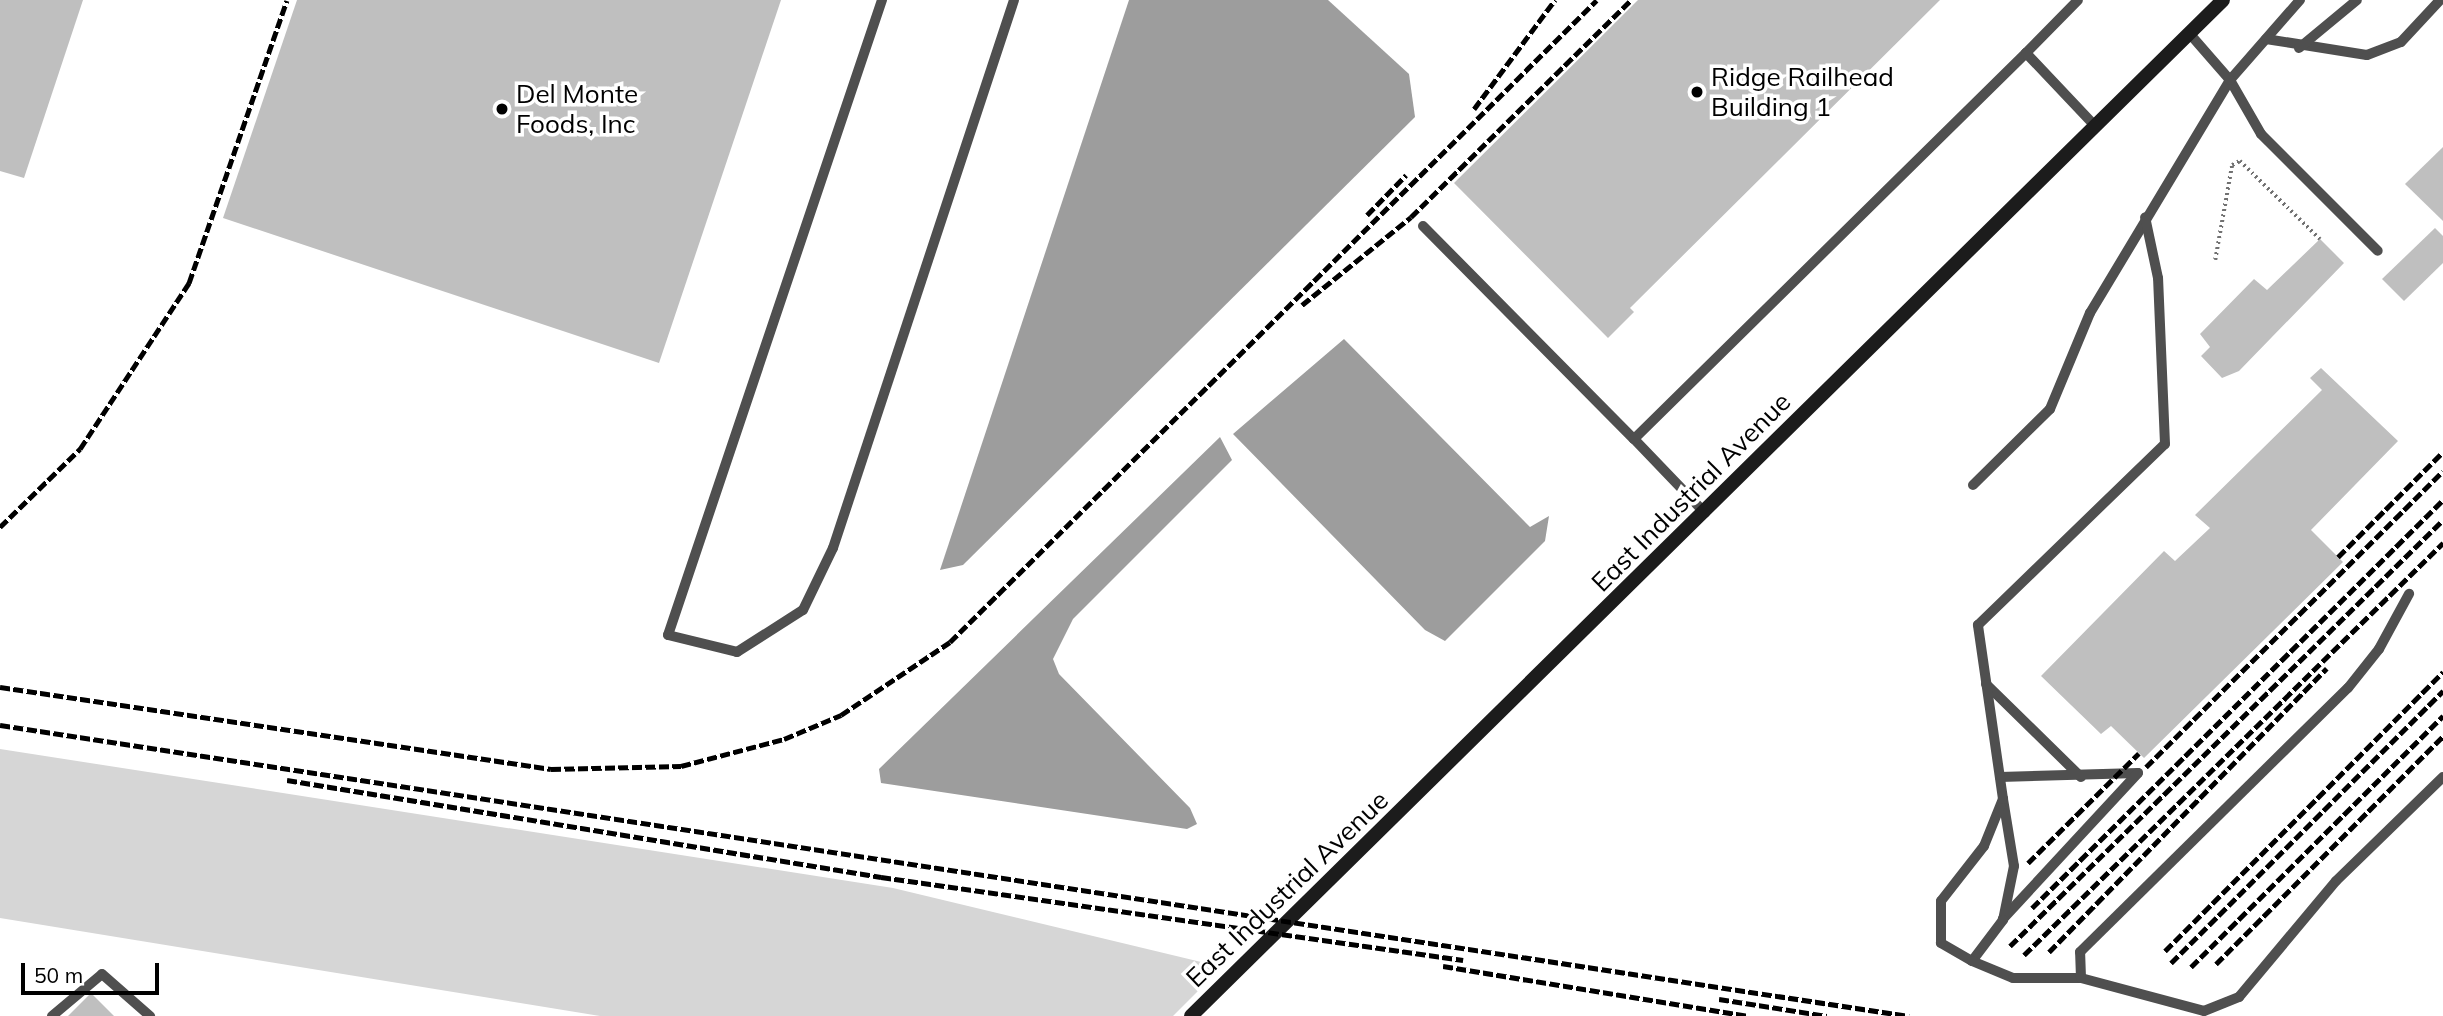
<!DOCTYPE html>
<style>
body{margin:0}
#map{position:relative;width:2443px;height:1016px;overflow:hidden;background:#fff;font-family:Mulish,sans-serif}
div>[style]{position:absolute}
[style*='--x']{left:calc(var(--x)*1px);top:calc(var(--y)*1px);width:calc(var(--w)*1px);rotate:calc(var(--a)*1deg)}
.green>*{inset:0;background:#d6d6d6}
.water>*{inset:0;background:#9d9d9d}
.building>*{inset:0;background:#bfbfbf}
.path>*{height:3.5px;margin-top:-1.75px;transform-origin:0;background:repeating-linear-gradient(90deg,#717171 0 2px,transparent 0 5.5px)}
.lane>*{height:10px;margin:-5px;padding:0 5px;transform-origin:5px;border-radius:5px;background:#4f4f4f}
.secondary>*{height:14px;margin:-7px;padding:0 7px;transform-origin:7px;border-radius:7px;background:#1c1c1c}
.rail>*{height:5px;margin-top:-2.5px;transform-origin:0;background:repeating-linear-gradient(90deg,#000 0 10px,transparent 0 13.5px)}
.dots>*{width:19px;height:19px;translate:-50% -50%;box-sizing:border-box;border:4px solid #fff;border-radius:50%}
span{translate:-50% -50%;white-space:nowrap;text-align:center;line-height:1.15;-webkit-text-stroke:7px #fff;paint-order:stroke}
.poi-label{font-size:26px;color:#000}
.left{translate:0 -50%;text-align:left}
.street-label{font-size:26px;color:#000}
.scale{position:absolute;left:21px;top:963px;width:138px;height:32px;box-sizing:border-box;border:4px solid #000;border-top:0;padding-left:9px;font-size:21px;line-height:24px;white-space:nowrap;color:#000;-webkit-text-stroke:5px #fff;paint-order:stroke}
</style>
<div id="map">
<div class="green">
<i style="clip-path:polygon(0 749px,893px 888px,1222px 967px,1173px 1016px,600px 1016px,0 918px)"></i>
</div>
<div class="water">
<i style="clip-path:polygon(1129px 0,1328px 0,1409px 74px,1415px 117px,963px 565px,940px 570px)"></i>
<i style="clip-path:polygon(1344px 339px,1530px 527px,1549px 516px,1545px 541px,1445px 641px,1425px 630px,1233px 434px)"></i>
<i style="clip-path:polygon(1220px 437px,1232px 460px,1073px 619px,1053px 659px,1059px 674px,1190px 808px,1197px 824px,1187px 829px,881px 783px,879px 769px)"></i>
</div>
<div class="building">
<i style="clip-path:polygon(0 0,83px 0,24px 178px,0 171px)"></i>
<i style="clip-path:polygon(297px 0,781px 0,659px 363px,223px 218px)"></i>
<i style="clip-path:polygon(1638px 0,1940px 0,1630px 308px,1634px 312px,1608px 338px,1454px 183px)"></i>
<i style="clip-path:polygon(2443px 147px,2443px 221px,2405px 184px)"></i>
<i style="clip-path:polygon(2435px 228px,2443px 236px,2443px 263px,2404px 301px,2382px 279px)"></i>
<i style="clip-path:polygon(2320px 239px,2344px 263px,2239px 371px,2222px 378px,2201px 356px,2210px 347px,2200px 334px,2254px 279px,2267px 290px)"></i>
<i style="clip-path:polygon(2321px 368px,2398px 441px,2311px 530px,2343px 562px,2144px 758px,2111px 726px,2101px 734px,2041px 676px,2164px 551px,2175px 561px,2210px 528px,2195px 515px,2322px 390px,2310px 378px)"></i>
<i style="clip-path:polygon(91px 993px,114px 1016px,68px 1016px)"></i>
</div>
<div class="path">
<i style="--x:2215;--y:260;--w:97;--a:-79.9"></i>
<i style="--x:2232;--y:165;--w:9;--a:-27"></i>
<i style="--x:2240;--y:161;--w:112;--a:44.3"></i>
</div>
<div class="lane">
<i style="--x:882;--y:0;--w:670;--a:108.62"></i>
<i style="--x:668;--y:635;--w:71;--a:13.8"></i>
<i style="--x:737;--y:652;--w:78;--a:-32.5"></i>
<i style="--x:803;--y:610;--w:69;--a:-64.2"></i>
<i style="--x:833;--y:548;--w:577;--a:-71.72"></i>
<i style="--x:2300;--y:0;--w:106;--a:131.2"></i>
<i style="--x:2230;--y:80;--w:62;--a:60.1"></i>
<i style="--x:2261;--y:134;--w:165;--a:45"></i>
<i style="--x:2266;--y:39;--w:102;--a:9"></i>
<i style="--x:2367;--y:55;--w:36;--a:-21"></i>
<i style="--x:2401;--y:42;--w:57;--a:-47.1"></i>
<i style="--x:2299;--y:48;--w:75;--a:-39.6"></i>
<i style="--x:2026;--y:53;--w:74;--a:-45.5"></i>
<i style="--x:1423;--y:226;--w:300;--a:45.3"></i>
<i style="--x:1973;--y:485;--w:108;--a:-44.6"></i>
<i style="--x:2050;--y:409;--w:104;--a:-67.4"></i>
<i style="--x:2090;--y:313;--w:272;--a:-59"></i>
<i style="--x:2230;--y:80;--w:62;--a:-131.1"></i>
<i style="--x:1705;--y:513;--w:103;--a:-133.8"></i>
<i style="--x:1634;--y:439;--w:550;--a:-44.56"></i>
<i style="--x:2026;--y:53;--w:99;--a:46.6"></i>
<i style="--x:1986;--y:684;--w:133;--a:44.4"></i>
<i style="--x:2000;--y:777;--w:138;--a:-1.7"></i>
<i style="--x:2138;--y:773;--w:199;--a:132.8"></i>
<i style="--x:2003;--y:799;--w:68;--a:80.7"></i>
<i style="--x:2014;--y:866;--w:55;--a:101.5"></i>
<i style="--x:2003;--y:920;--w:51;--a:127.1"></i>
<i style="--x:1972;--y:961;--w:36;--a:-150"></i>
<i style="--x:1941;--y:943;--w:42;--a:-90"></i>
<i style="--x:1941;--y:901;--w:70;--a:-52"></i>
<i style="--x:1984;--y:846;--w:51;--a:-68"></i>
<i style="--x:2003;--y:799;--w:176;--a:-98.2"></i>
<i style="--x:1978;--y:625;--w:260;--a:-44.1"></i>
<i style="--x:2165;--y:444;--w:166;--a:-92.4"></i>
<i style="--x:2158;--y:278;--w:62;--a:-102"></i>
<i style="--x:1972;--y:961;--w:44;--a:22.5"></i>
<i style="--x:2013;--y:978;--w:68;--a:0"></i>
<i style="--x:2081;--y:978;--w:127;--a:15"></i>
<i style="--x:2204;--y:1011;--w:38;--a:-22"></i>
<i style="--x:2239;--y:997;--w:151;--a:-50.1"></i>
<i style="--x:2336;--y:881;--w:149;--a:-44.2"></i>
<i style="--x:2081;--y:978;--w:26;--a:-92"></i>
<i style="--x:2080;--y:952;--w:376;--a:-44.6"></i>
<i style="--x:2348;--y:688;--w:50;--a:-51.5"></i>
<i style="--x:2379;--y:649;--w:63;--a:-61.4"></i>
<i style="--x:52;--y:1016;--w:65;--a:-40"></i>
<i style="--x:102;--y:974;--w:64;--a:41.2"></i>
</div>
<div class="secondary">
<i style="--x:1191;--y:1016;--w:1448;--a:-44.55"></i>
</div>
<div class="rail">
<i style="--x:1474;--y:109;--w:136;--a:-53.4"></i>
<i style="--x:1367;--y:215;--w:56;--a:-45.7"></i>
<i style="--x:1302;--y:305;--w:140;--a:-38.9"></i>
<i style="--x:1411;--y:217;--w:309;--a:-44.6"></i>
<i style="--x:0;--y:527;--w:112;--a:-44.3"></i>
<i style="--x:80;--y:449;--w:199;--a:-56.7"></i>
<i style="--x:189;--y:283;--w:299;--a:-70.9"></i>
<i style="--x:2338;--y:557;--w:148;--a:-45"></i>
<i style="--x:0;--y:687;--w:557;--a:8.46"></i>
<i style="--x:551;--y:769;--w:130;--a:-1.3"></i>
<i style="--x:681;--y:766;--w:106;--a:-14.7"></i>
<i style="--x:784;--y:739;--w:62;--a:-22.8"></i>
<i style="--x:841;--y:715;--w:131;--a:-33.8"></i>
<i style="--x:950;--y:642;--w:911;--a:-44.78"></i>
<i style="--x:0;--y:725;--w:1931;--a:8.67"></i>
<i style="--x:2146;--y:767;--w:419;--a:-44.9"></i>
<i style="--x:287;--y:780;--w:602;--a:9.27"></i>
<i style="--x:881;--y:877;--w:588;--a:8.12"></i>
<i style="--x:2028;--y:863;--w:156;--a:-44.7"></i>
<i style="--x:2032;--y:908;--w:579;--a:-44.79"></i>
<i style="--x:2010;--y:946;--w:607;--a:-44.53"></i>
<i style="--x:2165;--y:951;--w:394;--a:-45.1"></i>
<i style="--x:2049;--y:952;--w:397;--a:-45.6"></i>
<i style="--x:2024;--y:955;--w:588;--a:-44.52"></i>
<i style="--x:2171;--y:963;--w:385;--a:-45"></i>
<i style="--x:2216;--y:964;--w:322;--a:-45.1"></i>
<i style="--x:1443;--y:966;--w:308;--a:9.3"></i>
<i style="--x:2191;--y:967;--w:356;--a:-44.9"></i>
<i style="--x:1719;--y:999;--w:109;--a:8.9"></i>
</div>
<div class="dots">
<i style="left:1697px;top:92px;background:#000"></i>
<i style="left:502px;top:109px;background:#000"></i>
</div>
<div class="poi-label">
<span class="left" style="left:1711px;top:92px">Ridge Railhead<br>Building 1</span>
<span class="left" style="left:516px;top:109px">Del Monte<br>Foods, Inc</span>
</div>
<div class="street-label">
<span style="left:1691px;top:492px;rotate:-45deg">East Industrial Avenue</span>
<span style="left:1287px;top:889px;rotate:-44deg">East Industrial Avenue</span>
</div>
<div class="scale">50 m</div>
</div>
